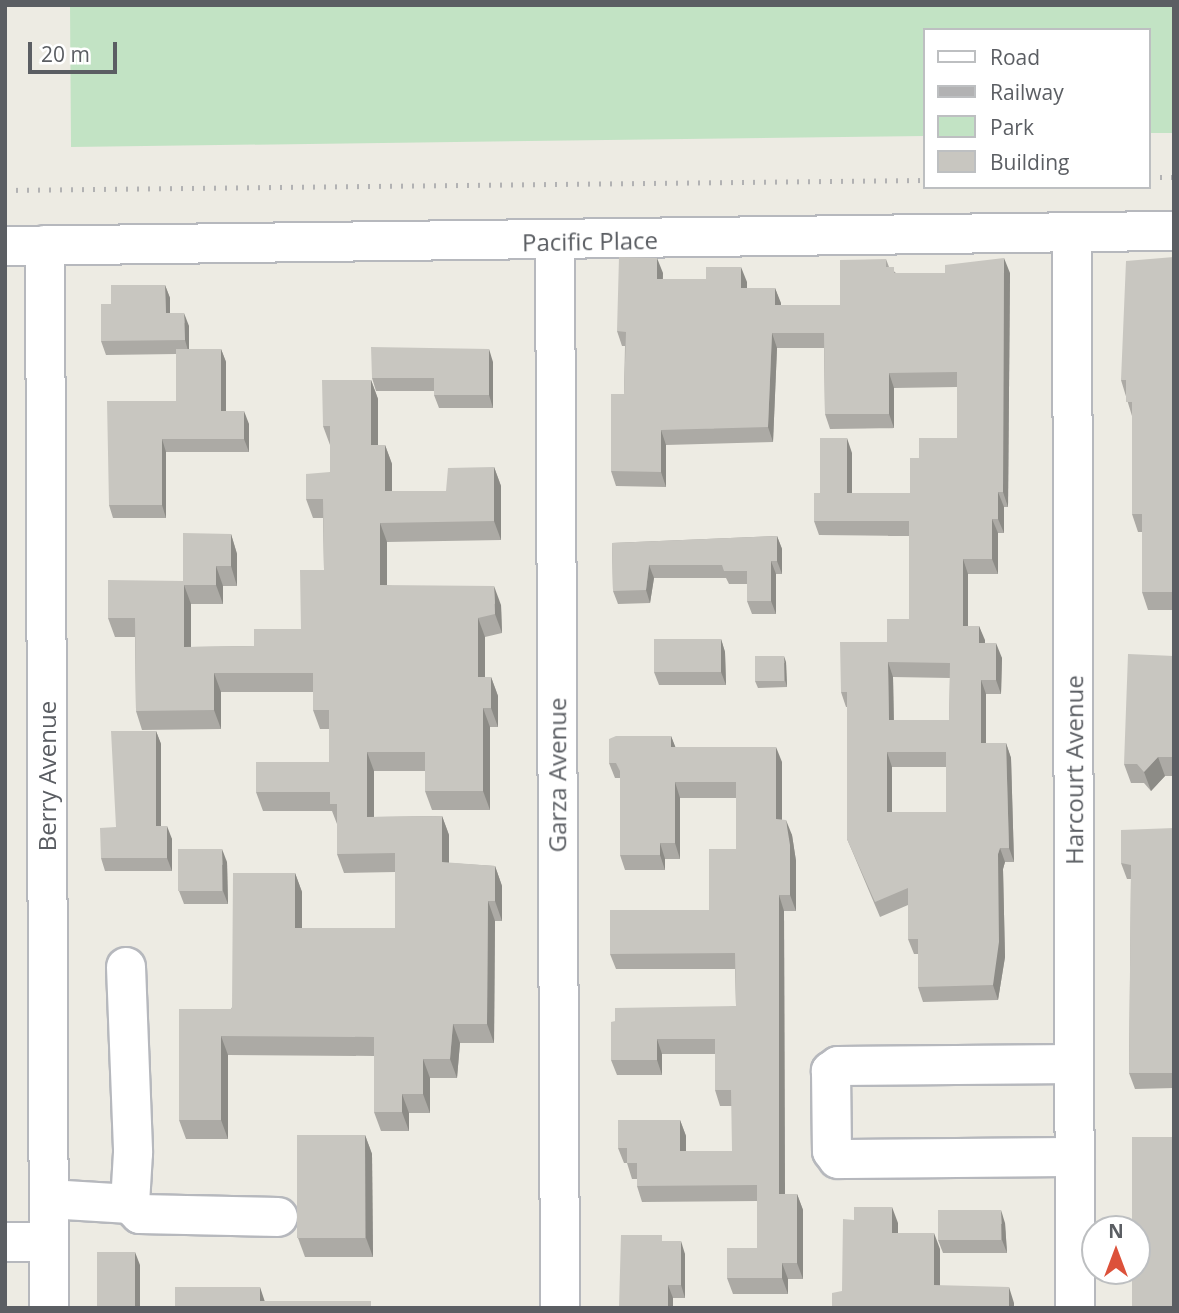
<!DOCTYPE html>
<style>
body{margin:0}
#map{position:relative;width:1179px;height:1313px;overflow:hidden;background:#edebe3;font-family:"Open Sans",sans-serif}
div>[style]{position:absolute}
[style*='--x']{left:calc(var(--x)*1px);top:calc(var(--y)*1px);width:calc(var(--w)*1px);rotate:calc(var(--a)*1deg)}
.green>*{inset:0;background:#c2e3c4}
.roads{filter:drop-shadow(2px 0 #b6b8bd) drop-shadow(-2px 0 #b6b8bd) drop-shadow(0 2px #b6b8bd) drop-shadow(0 -2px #b6b8bd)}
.minor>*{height:38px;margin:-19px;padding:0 19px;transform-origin:19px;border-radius:19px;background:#fff}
.rail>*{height:5px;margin-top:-2.5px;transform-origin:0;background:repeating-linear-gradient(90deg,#b2b2b3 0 2px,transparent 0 11px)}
.wall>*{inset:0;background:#acaaa5}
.shaded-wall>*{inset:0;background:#8c8b86}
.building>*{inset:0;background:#c8c6c0;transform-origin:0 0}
span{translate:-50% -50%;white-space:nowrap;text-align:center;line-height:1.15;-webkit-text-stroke:5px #fff;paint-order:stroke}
.street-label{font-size:24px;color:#5b5e63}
.frame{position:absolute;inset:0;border:7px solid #5b5e63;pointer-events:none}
.legend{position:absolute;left:923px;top:28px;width:228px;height:161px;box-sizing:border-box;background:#fff;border:2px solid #bdbfc1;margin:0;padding:9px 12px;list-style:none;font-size:21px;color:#5b5e63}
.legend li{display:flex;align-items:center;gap:14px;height:35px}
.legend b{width:35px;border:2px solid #bdbfc1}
.north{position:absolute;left:1081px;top:1215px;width:70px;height:70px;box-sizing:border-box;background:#fff;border:2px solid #bdbfc1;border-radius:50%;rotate:0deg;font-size:19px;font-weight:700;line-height:28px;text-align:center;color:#5b5e63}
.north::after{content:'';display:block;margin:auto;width:24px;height:32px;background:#dc513a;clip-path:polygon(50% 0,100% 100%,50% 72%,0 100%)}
.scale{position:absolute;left:28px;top:42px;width:89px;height:32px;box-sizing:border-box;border:4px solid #5b5e63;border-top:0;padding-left:9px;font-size:21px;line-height:24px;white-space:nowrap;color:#5b5e63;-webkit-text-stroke:5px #fff;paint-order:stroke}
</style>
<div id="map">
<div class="green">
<i style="clip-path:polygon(70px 5px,1174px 5px,1174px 133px,1149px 133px,1149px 30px,925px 30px,925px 136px,71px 147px)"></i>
</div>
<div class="roads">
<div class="minor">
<i style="--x:1072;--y:232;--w:1076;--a:89.84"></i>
<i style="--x:555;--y:242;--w:1066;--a:89.73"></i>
<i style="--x:45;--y:245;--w:1063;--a:89.78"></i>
<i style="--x:5;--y:246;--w:1169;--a:-0.74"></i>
<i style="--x:126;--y:967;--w:186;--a:87.8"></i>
<i style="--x:133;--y:1153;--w:51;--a:93.4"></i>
<i style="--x:1074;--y:1064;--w:236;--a:179.5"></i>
<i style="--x:838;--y:1066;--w:9;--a:144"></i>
<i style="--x:831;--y:1071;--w:80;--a:89.3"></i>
<i style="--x:832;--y:1151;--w:10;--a:53"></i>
<i style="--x:838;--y:1159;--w:237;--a:-0.5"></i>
<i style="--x:49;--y:1199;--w:81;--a:3.5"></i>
<i style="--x:130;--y:1204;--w:14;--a:45"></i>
<i style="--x:140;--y:1214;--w:138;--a:1.2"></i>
<i style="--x:5;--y:1242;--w:44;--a:0"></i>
</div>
</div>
<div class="rail">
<i style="--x:1149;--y:177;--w:25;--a:0"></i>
<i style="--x:5;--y:190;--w:920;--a:-0.62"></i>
</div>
<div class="wall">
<i style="clip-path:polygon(1174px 257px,1174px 610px,1148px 610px,1142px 592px,1142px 532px,1138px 532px,1132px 514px,1132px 416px,1121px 380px)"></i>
<i style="clip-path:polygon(evenodd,886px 259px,889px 267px,896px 273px,1010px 273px,1008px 507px,1004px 507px,1004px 533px,998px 533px,998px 574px,968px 574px,968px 626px,979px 626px,985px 643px,1002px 658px,1001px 694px,986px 694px,986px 743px,1006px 743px,1011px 758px,1014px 862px,1005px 862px,1003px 869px,1005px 957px,998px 1000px,923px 1002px,918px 987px,918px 954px,914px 954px,908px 939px,908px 905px,880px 917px,853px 853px,847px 839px,847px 707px,846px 707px,841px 692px,909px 619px,909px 536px,819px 535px,814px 521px,820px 493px,852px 453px,852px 493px,910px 493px,919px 458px,957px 438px,957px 387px,894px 388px,894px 428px,830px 429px,825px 414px,824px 348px,777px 348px,773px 442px,666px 445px,666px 487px,616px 486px,611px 471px,624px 394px,625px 346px,622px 346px,617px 331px,663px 273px,663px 279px,747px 282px,747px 288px,775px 288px,781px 305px,840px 305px,886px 259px,893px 677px,950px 678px,949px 720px,894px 720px,893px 677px,886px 259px,892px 767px,946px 767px,946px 812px,892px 812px,892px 767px)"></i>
<i style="clip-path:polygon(165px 285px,170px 298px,170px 313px,189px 326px,189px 349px,221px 349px,226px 362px,226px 411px,249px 424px,249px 452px,166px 452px,166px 518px,113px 518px,109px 505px,176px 401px,176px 354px,106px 355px,101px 341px,111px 304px)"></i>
<i style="clip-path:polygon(493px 362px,493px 408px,439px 408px,434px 395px,434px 391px,376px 391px,372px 378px)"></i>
<i style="clip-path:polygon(371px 380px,378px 399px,378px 445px,385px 445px,392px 464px,392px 491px,446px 491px,494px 467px,501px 486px,501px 540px,387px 542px,387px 585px,501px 605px,502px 633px,485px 637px,485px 677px,491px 677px,498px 696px,498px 727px,490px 727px,490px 810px,432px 810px,425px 791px,425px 771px,374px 771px,374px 817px,442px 816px,449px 835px,449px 863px,495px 866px,502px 886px,502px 921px,495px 921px,494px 1043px,460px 1043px,457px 1078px,430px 1078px,430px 1113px,409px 1113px,409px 1131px,381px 1131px,374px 1112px,374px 1056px,228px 1055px,228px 1139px,186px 1139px,179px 1120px,295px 873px,302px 892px,302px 928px,395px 928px,395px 872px,344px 873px,337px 854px,337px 824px,332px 811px,263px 811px,256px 792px,329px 762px,329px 729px,320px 729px,313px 710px,313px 692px,221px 692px,221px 729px,142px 730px,136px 711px,135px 637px,115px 637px,108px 618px,183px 581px,231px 534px,237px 554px,237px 586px,223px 586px,223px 604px,191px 604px,191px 647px,254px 646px,301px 629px,324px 570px,323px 518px,313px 518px,306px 499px,330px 472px,330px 445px,323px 426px)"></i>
<i style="clip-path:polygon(777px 536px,782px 549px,782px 574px,776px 574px,776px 614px,752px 614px,747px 601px,747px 584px,729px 584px,726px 578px,654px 578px,650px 603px,618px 604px,613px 591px,612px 543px)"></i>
<i style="clip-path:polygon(721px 639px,725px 652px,726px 685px,659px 685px,654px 672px)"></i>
<i style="clip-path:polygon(1174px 656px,1174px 776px,1165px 776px,1151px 791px,1144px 783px,1131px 783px,1124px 764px)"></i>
<i style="clip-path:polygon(786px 662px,787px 687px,758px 688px,755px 681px)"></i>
<i style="clip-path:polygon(156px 731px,161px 744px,161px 826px,172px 839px,172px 871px,105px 871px,101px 858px,116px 827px)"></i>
<i style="clip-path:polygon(671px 736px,675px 747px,782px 762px,782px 820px,792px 835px,796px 861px,796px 911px,784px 911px,785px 1194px,797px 1194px,803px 1210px,803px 1279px,788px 1279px,788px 1294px,733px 1294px,727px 1278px,757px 1248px,757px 1201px,642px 1202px,637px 1186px,637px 1179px,632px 1179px,627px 1163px,624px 1163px,618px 1148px,680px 1120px,686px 1136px,686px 1151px,732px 1151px,732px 1106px,720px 1106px,715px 1090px,715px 1054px,662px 1054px,662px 1075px,617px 1075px,611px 1060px,611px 1022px,736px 1006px,735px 969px,616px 969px,610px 954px,709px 910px,736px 849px,736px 798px,680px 798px,680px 859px,665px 859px,665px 870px,625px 870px,620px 855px,620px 778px,615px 778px,609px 763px)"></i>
<i style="clip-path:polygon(1174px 828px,1174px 1088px,1135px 1089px,1129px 1073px,1131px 879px,1127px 879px,1121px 863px)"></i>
<i style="clip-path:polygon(227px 862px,228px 904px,184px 904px,179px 891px)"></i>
<i style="clip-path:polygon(365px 1135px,372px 1154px,373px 1257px,305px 1257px,298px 1238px)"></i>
<i style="clip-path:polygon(1005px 1223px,1007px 1253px,943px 1253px,938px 1240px)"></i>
<i style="clip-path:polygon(664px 1241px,685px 1254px,685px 1298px,673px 1298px,673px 1308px,619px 1308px)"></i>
</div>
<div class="shaded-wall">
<i style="clip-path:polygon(657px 258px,663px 273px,662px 293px,657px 279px)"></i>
<i style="clip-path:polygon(1004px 258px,1010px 273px,1008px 507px,1003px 492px)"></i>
<i style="clip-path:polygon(741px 267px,747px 282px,747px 303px,741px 288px)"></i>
<i style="clip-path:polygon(165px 285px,170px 298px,170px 326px,166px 313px)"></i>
<i style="clip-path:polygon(775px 288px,781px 303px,781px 320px,775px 305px)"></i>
<i style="clip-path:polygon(184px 313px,189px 326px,189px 354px,185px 340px)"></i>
<i style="clip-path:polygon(772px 333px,777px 348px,773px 442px,768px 427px)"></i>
<i style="clip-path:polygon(221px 349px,226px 362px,226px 424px,221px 411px)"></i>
<i style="clip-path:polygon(489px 349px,493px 362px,493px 408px,489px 395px)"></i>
<i style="clip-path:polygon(889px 373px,894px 388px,894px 428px,889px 414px)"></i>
<i style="clip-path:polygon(371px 380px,378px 399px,378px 464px,371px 445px)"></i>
<i style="clip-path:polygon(244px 411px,249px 424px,249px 452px,244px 439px)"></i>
<i style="clip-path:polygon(661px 430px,666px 445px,666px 487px,661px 472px)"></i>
<i style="clip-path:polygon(847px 438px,852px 453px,852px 508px,847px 493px)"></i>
<i style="clip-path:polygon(162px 439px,166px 452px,166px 518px,162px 505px)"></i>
<i style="clip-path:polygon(385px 445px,392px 464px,392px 510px,385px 491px)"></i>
<i style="clip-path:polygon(494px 467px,501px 486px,501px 540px,494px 521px)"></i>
<i style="clip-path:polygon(998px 492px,1004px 507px,1004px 533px,998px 519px)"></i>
<i style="clip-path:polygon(992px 519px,998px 533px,998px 574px,992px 559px)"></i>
<i style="clip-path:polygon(380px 523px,387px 542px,387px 605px,380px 585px)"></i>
<i style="clip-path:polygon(231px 534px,237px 554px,237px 586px,231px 566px)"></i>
<i style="clip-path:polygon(777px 536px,782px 549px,782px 574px,777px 561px)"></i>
<i style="clip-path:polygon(963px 559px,968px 574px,968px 640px,963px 626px)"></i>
<i style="clip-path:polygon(771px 561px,776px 574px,776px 614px,771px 601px)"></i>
<i style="clip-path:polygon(649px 565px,654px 578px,650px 603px,646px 590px)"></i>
<i style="clip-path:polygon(216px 566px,223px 586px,223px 604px,216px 585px)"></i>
<i style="clip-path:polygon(184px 585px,191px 604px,191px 666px,184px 647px)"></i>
<i style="clip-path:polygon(494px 586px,501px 605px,502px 633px,495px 614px)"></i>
<i style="clip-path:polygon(478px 618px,485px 637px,485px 696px,478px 677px)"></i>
<i style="clip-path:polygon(979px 626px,985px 640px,985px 658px,979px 643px)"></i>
<i style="clip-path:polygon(721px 639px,725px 652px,726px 685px,721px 672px)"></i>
<i style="clip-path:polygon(996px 643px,1002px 658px,1001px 694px,996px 680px)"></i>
<i style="clip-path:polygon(784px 656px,786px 662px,787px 687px,785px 680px)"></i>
<i style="clip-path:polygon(888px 662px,893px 677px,894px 734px,889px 720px)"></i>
<i style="clip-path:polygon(214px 673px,221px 692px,221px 729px,214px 710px)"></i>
<i style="clip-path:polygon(491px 677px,498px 696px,498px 727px,491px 708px)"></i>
<i style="clip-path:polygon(981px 680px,986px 694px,986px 758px,981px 743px)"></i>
<i style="clip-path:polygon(483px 708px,490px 727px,490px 810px,483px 791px)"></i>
<i style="clip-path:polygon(156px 731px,161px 744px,161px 839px,156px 826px)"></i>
<i style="clip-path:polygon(671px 736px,677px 751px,671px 747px)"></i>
<i style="clip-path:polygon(1006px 743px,1011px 758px,1014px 862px,1009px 848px)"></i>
<i style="clip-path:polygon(776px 747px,782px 762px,782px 835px,776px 819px)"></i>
<i style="clip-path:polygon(367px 752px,374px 771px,374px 836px,367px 817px)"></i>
<i style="clip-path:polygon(887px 752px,892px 767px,892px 826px,887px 812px)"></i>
<i style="clip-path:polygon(1158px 757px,1165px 776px,1151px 791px,1144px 772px)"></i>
<i style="clip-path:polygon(675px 782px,680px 798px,680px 859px,675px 843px)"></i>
<i style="clip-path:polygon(442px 816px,449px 835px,449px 881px,442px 862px)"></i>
<i style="clip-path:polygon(786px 820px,792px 835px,796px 861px,796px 911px,790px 895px)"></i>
<i style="clip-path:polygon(167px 826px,172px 839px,172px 871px,167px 858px)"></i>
<i style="clip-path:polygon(660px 843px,665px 859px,665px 870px,660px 855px)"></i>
<i style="clip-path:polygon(1000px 848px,1005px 862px,1003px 869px,1005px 957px,998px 1000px,993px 985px,998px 854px)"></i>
<i style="clip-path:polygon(222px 849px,227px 862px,228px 904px,223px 891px)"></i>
<i style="clip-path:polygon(495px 866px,502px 886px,502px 921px,495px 901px)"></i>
<i style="clip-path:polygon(295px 873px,302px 892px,302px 947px,295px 928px)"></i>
<i style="clip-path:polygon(779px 895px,784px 911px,785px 1210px,779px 1194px)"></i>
<i style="clip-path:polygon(488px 901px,495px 921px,494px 1043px,487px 1024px)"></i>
<i style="clip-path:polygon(453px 1024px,460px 1043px,457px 1078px,450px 1059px)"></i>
<i style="clip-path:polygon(221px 1036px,228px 1055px,228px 1139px,221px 1120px)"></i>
<i style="clip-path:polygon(657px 1039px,662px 1054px,662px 1075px,657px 1060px)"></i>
<i style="clip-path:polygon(423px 1059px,430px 1078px,430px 1113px,423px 1094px)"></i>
<i style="clip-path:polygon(402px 1094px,409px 1113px,409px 1131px,402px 1112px)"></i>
<i style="clip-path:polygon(680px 1120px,686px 1136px,686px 1167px,680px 1151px)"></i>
<i style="clip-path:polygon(365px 1135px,372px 1154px,373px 1257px,366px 1238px)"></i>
<i style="clip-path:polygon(797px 1194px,803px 1210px,803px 1279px,797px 1263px)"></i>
<i style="clip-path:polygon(892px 1207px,898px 1223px,898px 1249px,892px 1233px)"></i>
<i style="clip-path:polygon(1001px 1210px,1005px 1223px,1007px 1253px,1002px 1240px)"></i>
<i style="clip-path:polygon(934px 1233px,940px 1249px,940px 1300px,934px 1285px)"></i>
<i style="clip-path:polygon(681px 1241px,685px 1254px,685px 1298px,681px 1285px)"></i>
<i style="clip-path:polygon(135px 1252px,140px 1265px,140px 1308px,135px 1308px)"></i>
<i style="clip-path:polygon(782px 1263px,788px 1279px,788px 1294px,782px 1278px)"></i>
<i style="clip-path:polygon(668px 1285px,673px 1298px,673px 1308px,668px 1308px)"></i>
<i style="clip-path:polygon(260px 1287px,267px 1308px,260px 1301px)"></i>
<i style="clip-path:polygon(1009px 1287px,1014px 1303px,1014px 1308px,1009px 1308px)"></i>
</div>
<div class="building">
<i style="clip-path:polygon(evenodd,619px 257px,657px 258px,657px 279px,706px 279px,706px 267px,741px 267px,741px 288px,775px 288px,775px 305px,840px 305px,840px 260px,886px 259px,886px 267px,894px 267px,894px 273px,945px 273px,945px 265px,1004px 258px,1003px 492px,998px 492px,998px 519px,992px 519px,992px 559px,963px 559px,963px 626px,979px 626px,979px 643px,996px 643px,996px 680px,981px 680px,981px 743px,1006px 743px,1009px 848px,1000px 848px,998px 854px,999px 942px,993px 985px,918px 987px,918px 939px,908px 939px,908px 888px,875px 902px,847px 839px,847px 692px,841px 692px,840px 642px,887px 642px,887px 619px,909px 619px,909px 521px,814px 521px,814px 493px,820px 493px,820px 438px,847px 438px,847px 493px,910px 493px,910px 458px,919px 458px,919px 438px,957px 438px,957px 372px,889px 373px,889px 414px,825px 414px,824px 333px,772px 333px,768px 427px,661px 430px,661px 472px,611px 471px,611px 394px,624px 394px,626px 332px,617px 331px,619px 257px,888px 662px,950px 663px,949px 720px,889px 720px,888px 662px,619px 257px,887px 752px,946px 752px,946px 812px,887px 812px,887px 752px)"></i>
<i style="clip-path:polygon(1174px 257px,1174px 592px,1142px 592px,1142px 514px,1132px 514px,1132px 402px,1126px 402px,1126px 380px,1121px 380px,1126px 261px)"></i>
<i style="clip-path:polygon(111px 285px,165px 285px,166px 313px,184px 313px,185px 340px,101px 341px,101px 304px,111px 304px)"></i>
<i style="clip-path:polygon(371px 347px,489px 349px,489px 395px,434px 395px,434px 378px,372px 378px)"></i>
<i style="clip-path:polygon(176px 349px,221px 349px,221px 411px,244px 411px,244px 439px,162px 439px,162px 505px,109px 505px,107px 401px,176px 401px)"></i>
<i style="clip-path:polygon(322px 380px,371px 380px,371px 445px,385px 445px,385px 491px,446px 491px,448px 468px,494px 467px,494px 521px,380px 523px,380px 585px,494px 586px,495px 614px,478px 618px,478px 677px,491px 677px,491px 708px,483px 708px,483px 791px,425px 791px,425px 752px,367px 752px,367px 817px,442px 816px,442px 862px,495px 866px,495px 901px,488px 901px,487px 1024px,453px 1024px,450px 1059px,423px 1059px,423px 1094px,402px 1094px,402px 1112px,374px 1112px,374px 1037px,221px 1036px,221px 1120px,179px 1120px,179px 1009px,232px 1009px,233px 873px,295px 873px,295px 928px,395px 928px,395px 853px,337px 854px,337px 804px,330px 804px,330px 792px,256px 792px,256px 762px,329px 762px,329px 710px,313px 710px,313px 673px,214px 673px,214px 710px,136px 711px,135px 618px,108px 618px,108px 580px,183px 581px,183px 533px,231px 534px,231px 566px,216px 566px,216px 585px,184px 585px,184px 647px,254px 646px,254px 629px,301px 629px,300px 570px,324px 570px,323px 499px,306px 499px,306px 474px,330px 472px,330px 426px,323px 426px)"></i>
<i style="clip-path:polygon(777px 536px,777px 561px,771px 561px,771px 601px,747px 601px,747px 571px,724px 571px,722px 565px,649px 565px,646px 590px,613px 591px,612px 543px)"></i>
<i style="left:654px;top:639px;width:67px;height:33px"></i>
<i style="clip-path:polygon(1128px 654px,1174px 656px,1174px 757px,1158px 757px,1144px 772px,1137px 764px,1124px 764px)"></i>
<i style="left:755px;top:656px;width:29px;height:25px"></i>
<i style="clip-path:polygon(111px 731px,156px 731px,156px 826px,167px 826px,167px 858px,101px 858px,100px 828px,116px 827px)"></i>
<i style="clip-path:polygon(616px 736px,671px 736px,671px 747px,776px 747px,776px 819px,786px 820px,790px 845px,790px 895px,779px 895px,779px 1194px,797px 1194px,797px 1263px,782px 1263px,782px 1278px,727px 1278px,727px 1248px,757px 1248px,757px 1185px,637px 1186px,637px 1163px,627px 1163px,627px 1148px,618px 1148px,618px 1120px,680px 1120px,680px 1151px,732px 1151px,731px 1090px,715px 1090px,715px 1039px,657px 1039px,657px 1060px,611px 1060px,611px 1022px,615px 1022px,615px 1008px,736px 1006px,735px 953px,610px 954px,610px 910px,709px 910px,709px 849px,736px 849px,736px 782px,675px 782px,675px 843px,660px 843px,660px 855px,620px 855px,620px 771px,616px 763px,609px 763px,609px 739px)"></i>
<i style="clip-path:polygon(1174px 828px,1174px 1073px,1129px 1073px,1131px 865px,1121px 863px,1121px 830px)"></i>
<i style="left:178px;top:849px;width:44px;height:42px"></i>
<i style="left:297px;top:1135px;width:68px;height:103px"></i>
<i style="clip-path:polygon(1132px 1137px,1174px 1137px,1174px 1308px,1132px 1308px,1132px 1271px,1137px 1271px,1137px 1229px,1132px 1229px)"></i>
<i style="clip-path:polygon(854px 1207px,892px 1207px,892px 1233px,934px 1233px,934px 1285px,1009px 1287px,1009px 1308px,832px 1308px,832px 1293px,842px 1291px,843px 1219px,854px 1220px)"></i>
<i style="left:938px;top:1210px;width:63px;height:30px"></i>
<i style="clip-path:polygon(621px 1235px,662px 1235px,662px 1241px,681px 1241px,681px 1285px,668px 1285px,668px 1308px,619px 1308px)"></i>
<i style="left:97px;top:1252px;width:38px;height:56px"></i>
<i style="clip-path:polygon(175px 1287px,260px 1287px,260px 1301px,371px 1301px,371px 1308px,175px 1308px)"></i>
</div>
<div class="street-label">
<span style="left:590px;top:241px;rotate:-1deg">Pacific Place</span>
<span style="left:1074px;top:770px;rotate:-90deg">Harcourt Avenue</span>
<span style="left:557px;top:775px;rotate:-90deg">Garza Avenue</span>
<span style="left:47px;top:776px;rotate:-90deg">Berry Avenue</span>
</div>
<div class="frame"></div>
<ul class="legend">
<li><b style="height:9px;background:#fff"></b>Road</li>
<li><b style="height:9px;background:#b2b2b3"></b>Railway</li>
<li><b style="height:19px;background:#c2e3c4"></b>Park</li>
<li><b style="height:19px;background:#c8c6c0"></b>Building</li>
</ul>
<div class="north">N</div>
<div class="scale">20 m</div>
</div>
